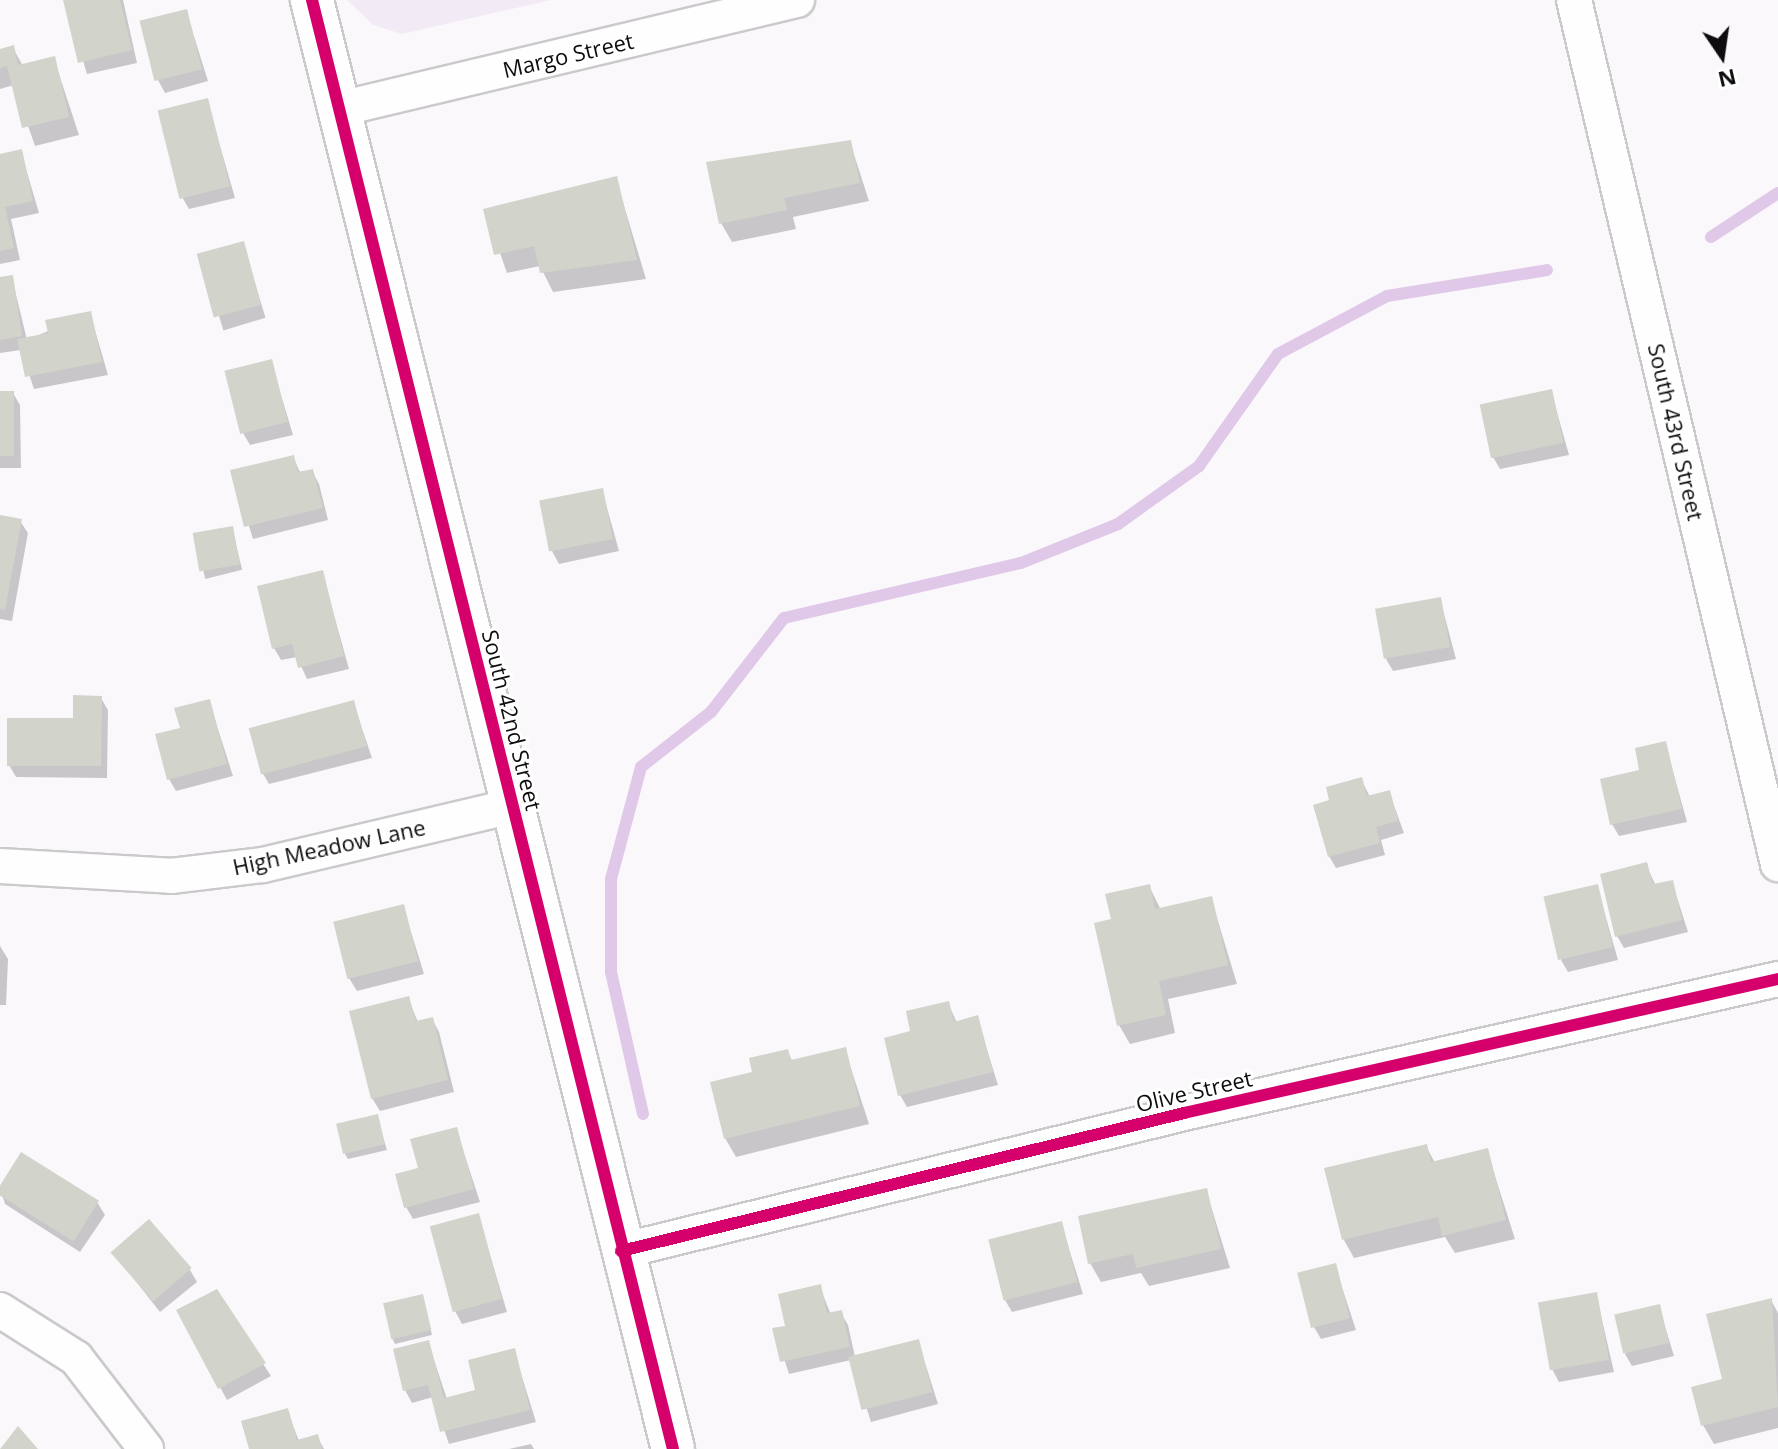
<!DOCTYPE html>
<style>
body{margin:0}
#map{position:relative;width:1778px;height:1449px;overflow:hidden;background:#fbf8fc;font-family:"Open Sans",sans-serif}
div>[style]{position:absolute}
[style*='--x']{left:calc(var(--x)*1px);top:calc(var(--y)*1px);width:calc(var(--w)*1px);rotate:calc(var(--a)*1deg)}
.built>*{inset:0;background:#f2eaf4}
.shadow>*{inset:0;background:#0003;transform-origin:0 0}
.stream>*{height:12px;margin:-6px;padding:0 6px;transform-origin:6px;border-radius:6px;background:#e0c8e8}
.building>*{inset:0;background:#d2d3cb;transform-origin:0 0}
.roads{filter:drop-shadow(2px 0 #cbc9cc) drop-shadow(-2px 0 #cbc9cc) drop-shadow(0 2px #cbc9cc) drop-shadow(0 -2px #cbc9cc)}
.minor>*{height:34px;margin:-17px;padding:0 17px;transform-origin:17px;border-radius:17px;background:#fefeff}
.tertiary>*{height:42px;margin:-21px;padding:0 21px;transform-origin:21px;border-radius:21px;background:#fefeff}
.cycleway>*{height:12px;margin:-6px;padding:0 6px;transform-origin:6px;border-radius:6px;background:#d6006c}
span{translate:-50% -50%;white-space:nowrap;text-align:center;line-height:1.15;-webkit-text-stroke:6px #fff;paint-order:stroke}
.street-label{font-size:22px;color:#0e0c0e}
.north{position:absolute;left:1682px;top:16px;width:80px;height:80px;-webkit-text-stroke:6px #fff;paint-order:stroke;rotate:167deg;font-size:22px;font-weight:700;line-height:32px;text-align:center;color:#0e0c0e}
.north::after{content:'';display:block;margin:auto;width:28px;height:36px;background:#0e0c0e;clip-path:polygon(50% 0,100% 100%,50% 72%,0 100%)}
</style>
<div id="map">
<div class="built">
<i style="clip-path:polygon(347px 0,551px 0,402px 34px,373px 25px)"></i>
</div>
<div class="shadow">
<i style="clip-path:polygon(65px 0,123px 0,137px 63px,87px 74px)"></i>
<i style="clip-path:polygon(186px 11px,208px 81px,165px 93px,158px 80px)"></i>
<i style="clip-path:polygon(13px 48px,23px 66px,54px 59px,79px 135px,35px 146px,14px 85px,0 89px,0 51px)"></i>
<i style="clip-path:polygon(207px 101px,235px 198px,189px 209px,182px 197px)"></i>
<i style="clip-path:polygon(850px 142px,869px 201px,793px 217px,796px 229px,732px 242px,721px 223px)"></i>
<i style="clip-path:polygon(21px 152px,39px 213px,11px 219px,20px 260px,0 264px,0 156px)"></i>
<i style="clip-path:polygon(616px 179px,646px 279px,553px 292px,540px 266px,507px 273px,485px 210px)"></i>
<i style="left:243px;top:244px;width:77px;height:44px;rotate:73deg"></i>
<i style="clip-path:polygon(12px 278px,27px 340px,90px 313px,108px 375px,34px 389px,21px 350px,0 353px,0 279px)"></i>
<i style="clip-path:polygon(271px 362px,293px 435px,250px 445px,243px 433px)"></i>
<i style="clip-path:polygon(1551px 391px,1569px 455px,1500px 469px,1493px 457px)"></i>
<i style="clip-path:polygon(0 393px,13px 393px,20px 405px,21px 468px,0 468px)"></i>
<i style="clip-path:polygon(293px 457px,301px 474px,312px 471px,319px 484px,328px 520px,253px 539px,232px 472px)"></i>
<i style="clip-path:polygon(602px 490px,619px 551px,559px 564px,552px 551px)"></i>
<i style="clip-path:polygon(0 517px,20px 521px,28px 533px,12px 621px,0 619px)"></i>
<i style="left:232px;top:529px;width:42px;height:38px;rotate:76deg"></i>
<i style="clip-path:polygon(322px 572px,349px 669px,307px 679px,297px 657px,281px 660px,274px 648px)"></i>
<i style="clip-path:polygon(1440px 599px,1456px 659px,1393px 671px,1386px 659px)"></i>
<i style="clip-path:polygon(101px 698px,108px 710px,107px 778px,16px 777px,9px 765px)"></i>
<i style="clip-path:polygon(209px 701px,233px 776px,176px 791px,169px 779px)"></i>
<i style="clip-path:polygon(353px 702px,372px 758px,269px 784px,262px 772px)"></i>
<i style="clip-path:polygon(1665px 743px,1687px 822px,1619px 836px,1612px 824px)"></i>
<i style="clip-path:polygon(1361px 779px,1370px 797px,1389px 792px,1404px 833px,1381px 840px,1385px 855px,1336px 868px,1329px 856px,1332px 802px)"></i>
<i style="clip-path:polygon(1646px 865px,1656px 886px,1672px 882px,1688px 932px,1624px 948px,1617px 936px)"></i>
<i style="clip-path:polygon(1149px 886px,1161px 910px,1211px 898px,1237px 984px,1168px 999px,1175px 1033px,1130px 1044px,1119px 1025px,1114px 921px)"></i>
<i style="clip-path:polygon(1597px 886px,1618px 960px,1568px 972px,1561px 960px)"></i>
<i style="clip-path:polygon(403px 906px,424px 974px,357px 991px,349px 978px)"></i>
<i style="clip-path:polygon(0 946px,8px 959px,6px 1005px,0 1005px)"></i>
<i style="clip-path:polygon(408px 999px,418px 1022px,432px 1019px,439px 1032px,454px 1092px,380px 1111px,372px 1098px)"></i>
<i style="clip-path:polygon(948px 1003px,957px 1023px,977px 1018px,998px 1085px,907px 1107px,900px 1095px,913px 1033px)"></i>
<i style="clip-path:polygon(845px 1050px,869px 1124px,736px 1157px,725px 1138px,754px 1073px,787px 1051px,793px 1062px)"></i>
<i style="clip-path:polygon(377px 1117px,387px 1150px,348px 1159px,345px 1154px)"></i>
<i style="clip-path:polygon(456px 1129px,480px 1202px,413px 1219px,406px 1207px,421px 1170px)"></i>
<i style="clip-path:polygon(1426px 1146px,1435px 1163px,1487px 1151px,1515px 1239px,1455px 1253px,1445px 1237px,1354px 1258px,1344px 1240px)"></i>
<i style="clip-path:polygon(21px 1154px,97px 1202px,105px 1215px,80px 1252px,5px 1204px,0 1188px)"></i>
<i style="clip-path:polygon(1206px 1190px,1230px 1268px,1149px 1286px,1141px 1273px,1101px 1282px,1090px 1263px)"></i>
<i style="clip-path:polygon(478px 1215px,507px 1312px,462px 1324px,455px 1311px)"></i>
<i style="clip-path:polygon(1061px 1223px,1083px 1294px,1012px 1312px,1005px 1300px)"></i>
<i style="clip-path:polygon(113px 1252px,190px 1270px,197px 1282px,160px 1312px)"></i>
<i style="clip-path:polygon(1335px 1266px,1356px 1330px,1321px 1339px,1314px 1327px)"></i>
<i style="clip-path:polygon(820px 1287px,831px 1315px,841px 1313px,848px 1325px,855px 1357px,918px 1341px,938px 1404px,871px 1422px,851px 1360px,789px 1374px,775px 1330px,787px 1327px)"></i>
<i style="clip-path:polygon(216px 1291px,271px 1376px,227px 1400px,179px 1311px)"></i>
<i style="clip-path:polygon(1596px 1294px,1614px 1372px,1559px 1382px,1552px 1369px)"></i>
<i style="clip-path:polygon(422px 1297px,432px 1335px,395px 1344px,392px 1338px)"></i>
<i style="clip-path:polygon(1771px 1300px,1778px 1313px,1778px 1428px,1714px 1444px,1703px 1425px)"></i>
<i style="clip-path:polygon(1659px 1307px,1674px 1356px,1632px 1366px,1625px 1354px)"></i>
<i style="clip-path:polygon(428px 1342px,447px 1399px,478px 1392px,514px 1351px,536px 1422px,449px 1444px,433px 1397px,412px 1403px,405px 1390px)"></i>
<i style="clip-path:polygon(287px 1410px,299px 1441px,317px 1436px,324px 1449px,251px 1449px)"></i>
<i style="clip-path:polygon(531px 1444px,534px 1449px,509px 1449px)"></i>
</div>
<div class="stream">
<i style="--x:1711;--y:237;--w:80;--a:-33.3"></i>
<i style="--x:643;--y:1114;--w:146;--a:-102.7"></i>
<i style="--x:611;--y:972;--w:93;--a:-90"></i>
<i style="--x:611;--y:879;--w:116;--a:-75"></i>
<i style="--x:641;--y:767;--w:89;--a:-38.2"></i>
<i style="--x:711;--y:712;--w:119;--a:-52.2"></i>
<i style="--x:784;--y:618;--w:243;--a:-13.1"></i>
<i style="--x:1021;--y:563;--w:105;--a:-21.9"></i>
<i style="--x:1118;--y:524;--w:100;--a:-35.6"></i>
<i style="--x:1199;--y:466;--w:137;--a:-54.8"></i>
<i style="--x:1278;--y:354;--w:123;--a:-28"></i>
<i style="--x:1387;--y:296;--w:162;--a:-9.2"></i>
</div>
<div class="building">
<i style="clip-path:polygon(63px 0,120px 0,132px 50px,78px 63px)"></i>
<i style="left:187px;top:9px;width:62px;height:49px;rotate:76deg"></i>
<i style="clip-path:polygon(14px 45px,18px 65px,55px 56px,69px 117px,22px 128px,7px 66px,0 68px,0 49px)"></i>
<i style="left:208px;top:98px;width:91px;height:52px;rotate:76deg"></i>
<i style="clip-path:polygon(851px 140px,860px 183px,784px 198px,787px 210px,719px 224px,706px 162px)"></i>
<i style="clip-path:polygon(22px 149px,33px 201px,5px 207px,14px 248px,0 251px,0 154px)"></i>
<i style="clip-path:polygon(617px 176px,637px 260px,540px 273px,534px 246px,494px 255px,483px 209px)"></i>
<i style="left:244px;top:241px;width:66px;height:49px;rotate:75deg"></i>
<i style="clip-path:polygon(13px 275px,22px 336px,0 340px,0 277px)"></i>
<i style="clip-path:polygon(91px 311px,102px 362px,25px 377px,17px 339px,48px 333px,45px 320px)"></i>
<i style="left:272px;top:359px;width:65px;height:49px;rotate:76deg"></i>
<i style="left:1552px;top:389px;width:55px;height:74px;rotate:78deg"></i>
<i style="left:0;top:391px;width:14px;height:65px"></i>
<i style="clip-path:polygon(294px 455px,298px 472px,313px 469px,323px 508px,244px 527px,230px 470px)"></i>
<i style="left:603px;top:488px;width:52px;height:65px;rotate:79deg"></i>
<i style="clip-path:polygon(0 515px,22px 519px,5px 610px,0 609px)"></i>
<i style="left:233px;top:526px;width:39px;height:41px;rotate:80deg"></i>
<i style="clip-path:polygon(323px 570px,344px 656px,298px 668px,292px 644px,272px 649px,257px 586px)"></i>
<i style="left:1441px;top:597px;width:51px;height:67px;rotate:80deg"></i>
<i style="clip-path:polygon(73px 695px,102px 696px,101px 766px,7px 766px,7px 718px,73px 718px)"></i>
<i style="clip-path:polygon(210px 699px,227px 764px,167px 780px,155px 734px,180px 728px,174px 708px)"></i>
<i style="left:354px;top:700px;width:48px;height:109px;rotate:75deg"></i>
<i style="clip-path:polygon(1666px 741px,1682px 809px,1610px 825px,1600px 779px,1639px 770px,1635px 748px)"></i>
<i style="clip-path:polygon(1362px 777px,1367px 796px,1390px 790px,1398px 821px,1376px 827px,1380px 843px,1328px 857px,1313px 805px,1329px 800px,1326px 787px)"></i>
<i style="clip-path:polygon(1647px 862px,1653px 884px,1673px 880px,1682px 920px,1615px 937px,1600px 874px)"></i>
<i style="clip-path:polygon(1150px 884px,1155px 909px,1212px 896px,1228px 965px,1159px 981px,1166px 1015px,1117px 1026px,1094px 923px,1111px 919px,1105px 894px)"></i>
<i style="left:1598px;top:884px;width:65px;height:56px;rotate:77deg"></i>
<i style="left:404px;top:904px;width:59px;height:73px;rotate:76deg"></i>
<i style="clip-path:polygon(409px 996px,416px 1021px,433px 1017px,448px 1080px,371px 1099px,349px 1011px)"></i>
<i style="clip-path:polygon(949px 1001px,954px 1022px,978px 1015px,993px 1072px,898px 1096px,884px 1038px,910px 1031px,906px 1011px)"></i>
<i style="clip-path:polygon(846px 1047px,860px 1106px,724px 1139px,710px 1082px,752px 1072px,749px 1058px,788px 1049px,791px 1060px)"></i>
<i style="left:378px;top:1114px;width:31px;height:43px;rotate:77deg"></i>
<i style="clip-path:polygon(457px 1127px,474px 1189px,404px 1208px,395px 1174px,418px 1168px,410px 1139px)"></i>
<i style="clip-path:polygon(1427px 1144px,1431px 1162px,1488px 1148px,1506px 1220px,1442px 1236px,1438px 1217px,1342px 1240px,1324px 1168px)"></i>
<i style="left:21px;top:1152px;width:92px;height:48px;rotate:32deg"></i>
<i style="clip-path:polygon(1207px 1188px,1221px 1249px,1136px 1268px,1133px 1254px,1088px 1264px,1078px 1216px)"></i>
<i style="left:479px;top:1213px;width:89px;height:51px;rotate:75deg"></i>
<i style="left:149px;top:1219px;width:65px;height:51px;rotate:49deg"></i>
<i style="left:1062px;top:1221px;width:63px;height:76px;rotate:76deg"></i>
<i style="left:1336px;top:1263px;width:57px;height:40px;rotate:76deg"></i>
<i style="clip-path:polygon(821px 1284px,827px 1313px,842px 1310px,850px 1347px,780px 1362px,772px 1328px,785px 1326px,778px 1294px)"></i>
<i style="clip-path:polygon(217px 1289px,266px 1363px,218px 1389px,176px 1310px)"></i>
<i style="left:1597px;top:1292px;width:69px;height:60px;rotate:80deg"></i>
<i style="left:423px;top:1294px;width:37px;height:41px;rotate:77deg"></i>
<i style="clip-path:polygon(1772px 1298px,1778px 1407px,1701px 1426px,1691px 1387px,1722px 1379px,1706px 1314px)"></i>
<i style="left:1660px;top:1304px;width:40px;height:47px;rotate:77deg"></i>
<i style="left:919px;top:1339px;width:55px;height:73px;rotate:76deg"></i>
<i style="clip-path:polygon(429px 1340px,444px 1398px,475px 1390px,468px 1360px,515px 1348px,530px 1410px,440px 1432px,428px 1385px,403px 1391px,393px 1349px)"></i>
<i style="clip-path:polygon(288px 1408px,297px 1440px,318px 1434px,322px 1449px,249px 1449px,241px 1421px)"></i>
<i style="clip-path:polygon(18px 1426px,38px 1449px,0 1449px)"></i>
</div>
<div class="roads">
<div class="minor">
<i style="--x:1574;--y:0;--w:888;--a:76.72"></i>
<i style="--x:339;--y:109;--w:471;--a:-13.4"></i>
<i style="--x:0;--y:866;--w:171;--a:3.3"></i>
<i style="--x:171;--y:876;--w:93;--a:-6.8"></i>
<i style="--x:263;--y:865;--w:257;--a:-13.3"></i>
<i style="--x:621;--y:1251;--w:580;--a:-13.77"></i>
<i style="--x:1184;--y:1113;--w:609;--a:-12.71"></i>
<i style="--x:0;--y:1310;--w:90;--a:32.3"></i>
<i style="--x:76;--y:1358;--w:115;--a:52.4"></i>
</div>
<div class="tertiary">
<i style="--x:312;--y:0;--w:1493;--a:76.01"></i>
</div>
</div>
<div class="cycleway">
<i style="--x:312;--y:0;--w:1493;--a:76.01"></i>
<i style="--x:621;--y:1251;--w:580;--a:-13.77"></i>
<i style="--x:1184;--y:1113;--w:609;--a:-12.71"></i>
</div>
<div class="street-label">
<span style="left:568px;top:55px;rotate:-13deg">Margo Street</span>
<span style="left:1676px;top:432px;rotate:77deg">South 43rd Street</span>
<span style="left:512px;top:720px;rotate:76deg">South 42nd Street</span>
<span style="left:329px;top:847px;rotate:-12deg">High Meadow Lane</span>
<span style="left:1194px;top:1091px;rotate:-13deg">Olive Street</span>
</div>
<div class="north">N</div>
</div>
